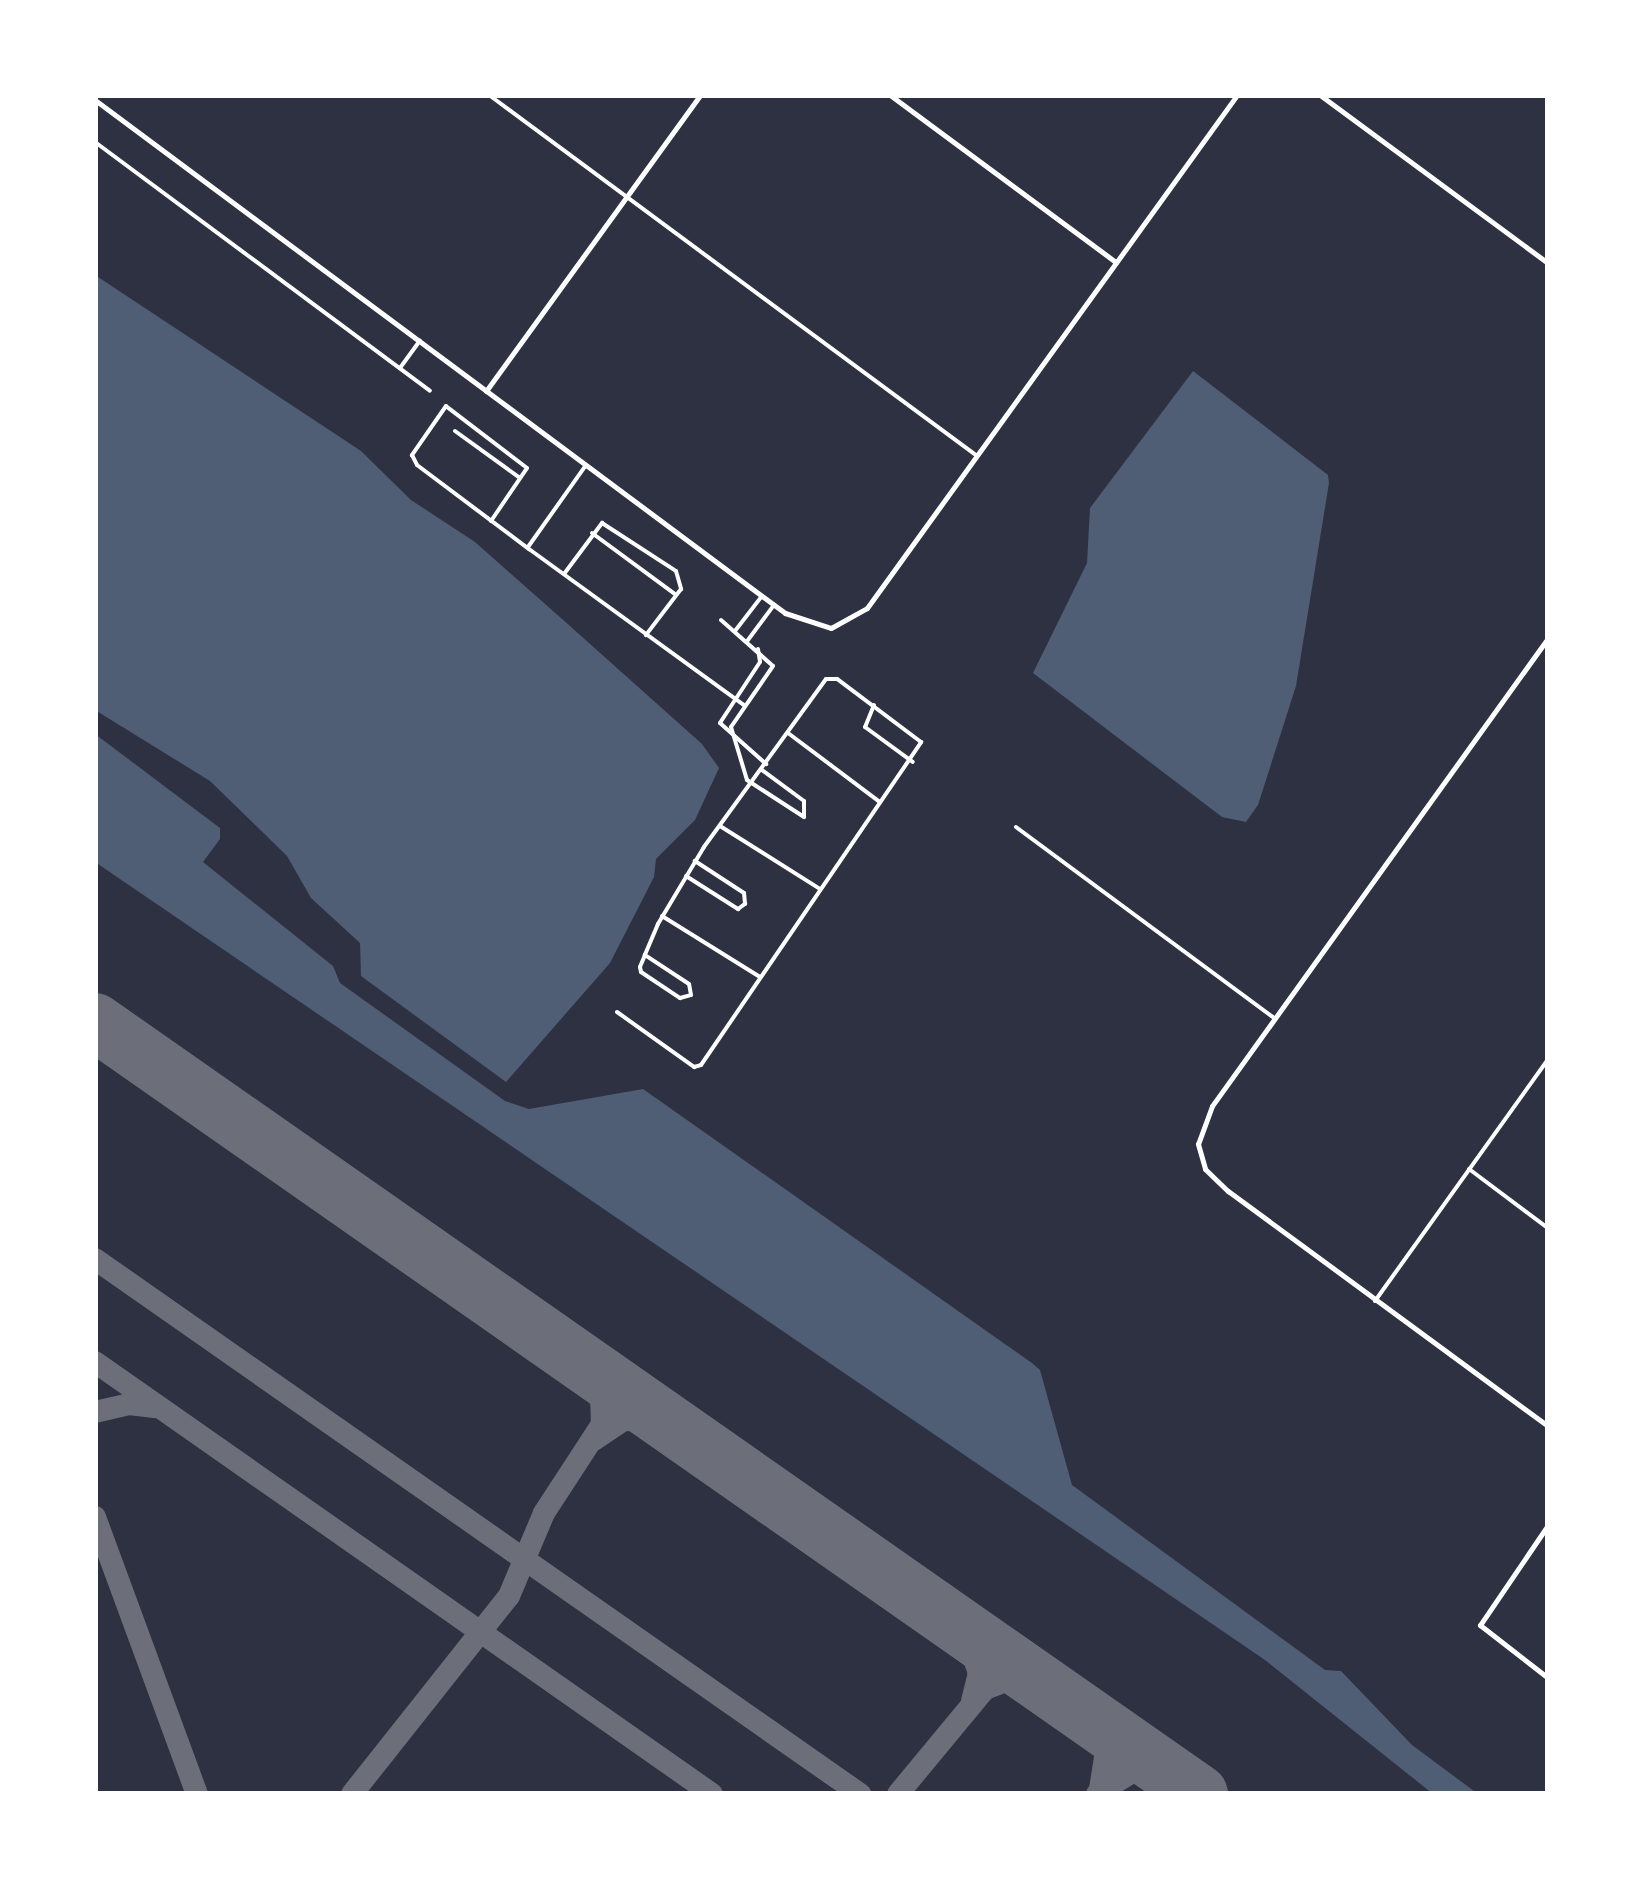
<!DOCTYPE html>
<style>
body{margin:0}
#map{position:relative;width:1643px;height:1889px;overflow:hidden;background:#2d3142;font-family:Figtree,sans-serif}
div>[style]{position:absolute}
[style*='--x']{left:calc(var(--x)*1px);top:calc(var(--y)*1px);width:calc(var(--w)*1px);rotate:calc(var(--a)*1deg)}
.water>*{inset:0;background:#4f5d75}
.taxiway>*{height:22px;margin:-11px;padding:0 11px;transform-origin:11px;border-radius:11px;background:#6c6f7a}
.runway>*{height:58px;margin:-29px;padding:0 29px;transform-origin:29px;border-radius:29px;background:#6c6f7a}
.minor>*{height:4px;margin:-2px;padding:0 2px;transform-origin:2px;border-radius:2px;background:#fff}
.tertiary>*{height:5px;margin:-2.5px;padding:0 2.5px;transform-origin:2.5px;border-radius:2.5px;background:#fff}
span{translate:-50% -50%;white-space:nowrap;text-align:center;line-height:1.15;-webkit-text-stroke:10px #fff;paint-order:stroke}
.frame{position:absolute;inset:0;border:98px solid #fff;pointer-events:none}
</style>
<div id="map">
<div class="water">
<i style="clip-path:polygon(95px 275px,361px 451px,411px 500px,475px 542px,561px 618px,702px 744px,719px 768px,695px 820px,656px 859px,654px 877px,610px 963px,506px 1082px,361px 976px,360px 943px,311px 898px,287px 856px,210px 781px,95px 710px)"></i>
<i style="clip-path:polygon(1193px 371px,1328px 475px,1329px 483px,1296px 686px,1258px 805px,1246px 822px,1222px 817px,1033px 673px,1087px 563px,1090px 508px)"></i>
<i style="clip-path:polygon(95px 734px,220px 828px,220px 839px,203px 862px,333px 966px,340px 983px,505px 1101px,529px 1109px,643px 1089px,1032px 1363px,1040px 1370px,1072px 1485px,1325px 1670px,1341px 1671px,1412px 1745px,1478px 1794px,1433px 1794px,1265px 1660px,95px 862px)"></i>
</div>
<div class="taxiway">
<i style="--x:95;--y:1259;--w:934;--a:34.97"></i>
<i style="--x:95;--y:1362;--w:753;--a:35"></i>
<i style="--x:95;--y:1412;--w:35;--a:-13"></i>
<i style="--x:129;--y:1404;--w:26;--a:7"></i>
<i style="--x:594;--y:1440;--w:36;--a:-34"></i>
<i style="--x:624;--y:1420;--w:41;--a:1.4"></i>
<i style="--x:95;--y:1517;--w:295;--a:69.8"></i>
<i style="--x:964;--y:1630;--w:46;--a:70.8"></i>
<i style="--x:979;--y:1673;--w:29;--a:104"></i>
<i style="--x:1091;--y:1719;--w:35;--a:65"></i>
<i style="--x:1106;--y:1751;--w:39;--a:99"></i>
<i style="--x:352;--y:1794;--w:253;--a:-51.6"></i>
<i style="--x:509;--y:1596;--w:90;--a:-67.1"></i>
<i style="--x:544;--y:1513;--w:106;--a:-56.9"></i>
<i style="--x:602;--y:1424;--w:29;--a:-92"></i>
<i style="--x:601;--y:1395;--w:30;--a:-114"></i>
<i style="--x:898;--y:1794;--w:136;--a:-50.4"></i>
<i style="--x:985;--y:1689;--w:19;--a:-21"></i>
<i style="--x:1003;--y:1682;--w:37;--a:2"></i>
<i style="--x:1097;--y:1794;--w:47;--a:-32"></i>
<i style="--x:1137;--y:1769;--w:44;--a:15.9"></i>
</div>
<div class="runway">
<i style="--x:95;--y:1022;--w:1347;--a:34.96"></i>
</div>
<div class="minor">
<i style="--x:489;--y:95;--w:607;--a:36.49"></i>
<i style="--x:95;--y:142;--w:417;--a:36.6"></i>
<i style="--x:400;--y:368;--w:34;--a:-54"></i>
<i style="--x:455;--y:431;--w:80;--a:35.9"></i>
<i style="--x:491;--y:521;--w:64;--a:-55.8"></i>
<i style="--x:527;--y:468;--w:102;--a:-142.6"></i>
<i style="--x:446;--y:406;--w:60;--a:124.8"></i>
<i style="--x:412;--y:455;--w:11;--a:63"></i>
<i style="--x:417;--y:465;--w:140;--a:36.9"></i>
<i style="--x:529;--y:549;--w:267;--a:36"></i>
<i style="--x:592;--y:533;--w:104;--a:36.4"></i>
<i style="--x:528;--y:547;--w:100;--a:-54.7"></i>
<i style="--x:564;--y:574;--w:64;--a:-53.3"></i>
<i style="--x:602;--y:523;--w:88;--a:33"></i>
<i style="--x:676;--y:571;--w:19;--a:74"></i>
<i style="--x:681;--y:589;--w:58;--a:127.3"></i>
<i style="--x:721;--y:620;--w:69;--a:41.5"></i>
<i style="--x:773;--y:666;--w:74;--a:124.5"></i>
<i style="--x:731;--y:727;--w:55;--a:73.2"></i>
<i style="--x:747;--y:780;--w:68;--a:33"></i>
<i style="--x:804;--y:817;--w:16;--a:-90"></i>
<i style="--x:804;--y:801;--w:52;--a:-143.6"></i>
<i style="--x:735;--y:631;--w:44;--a:-52.4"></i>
<i style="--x:748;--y:640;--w:44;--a:-53.4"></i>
<i style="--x:758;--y:649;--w:13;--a:81"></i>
<i style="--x:760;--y:662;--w:73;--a:123.3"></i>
<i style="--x:720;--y:723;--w:62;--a:41.7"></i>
<i style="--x:874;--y:705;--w:24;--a:112"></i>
<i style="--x:865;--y:727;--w:59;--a:36.1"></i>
<i style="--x:788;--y:733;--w:115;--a:36.9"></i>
<i style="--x:720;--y:826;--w:118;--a:32.2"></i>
<i style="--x:1016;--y:827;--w:321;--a:36.5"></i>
<i style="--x:686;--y:876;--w:62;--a:32.4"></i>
<i style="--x:738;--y:909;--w:9;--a:-36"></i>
<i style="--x:745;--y:904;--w:11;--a:-95"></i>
<i style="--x:744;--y:893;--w:59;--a:-146.9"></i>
<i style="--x:662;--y:916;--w:115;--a:31.9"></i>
<i style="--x:617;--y:1012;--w:95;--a:35.5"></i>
<i style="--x:694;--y:1067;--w:7;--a:-16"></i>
<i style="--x:701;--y:1065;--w:391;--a:-55.7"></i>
<i style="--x:921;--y:742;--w:105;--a:-143.1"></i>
<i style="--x:837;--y:679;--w:11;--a:180"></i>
<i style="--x:826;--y:679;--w:208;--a:126"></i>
<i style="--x:704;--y:847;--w:90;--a:120.9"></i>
<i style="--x:658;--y:924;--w:34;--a:113"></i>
<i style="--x:645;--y:955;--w:13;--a:113"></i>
<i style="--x:640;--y:967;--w:5;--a:79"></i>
<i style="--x:641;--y:972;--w:47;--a:33.7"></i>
<i style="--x:680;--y:998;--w:11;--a:-15"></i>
<i style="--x:691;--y:995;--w:11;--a:-100"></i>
<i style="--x:689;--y:984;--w:53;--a:-146.6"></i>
<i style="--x:1469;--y:1169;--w:99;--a:36.8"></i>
<i style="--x:1375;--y:1301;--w:297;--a:-54.4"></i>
</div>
<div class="tertiary">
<i style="--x:890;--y:95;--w:281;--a:36.5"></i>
<i style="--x:1320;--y:95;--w:283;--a:36.4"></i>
<i style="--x:95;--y:100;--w:860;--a:36.63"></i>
<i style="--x:785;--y:613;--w:48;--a:18.1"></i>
<i style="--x:831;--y:628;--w:41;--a:-29.1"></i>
<i style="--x:867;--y:608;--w:633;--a:-54.2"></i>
<i style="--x:486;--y:391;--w:365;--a:-54.1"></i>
<i style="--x:1548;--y:638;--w:576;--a:125.68"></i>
<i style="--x:1212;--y:1106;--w:40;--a:110.2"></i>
<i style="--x:1198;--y:1144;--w:26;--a:74"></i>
<i style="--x:1205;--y:1169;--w:32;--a:44"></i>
<i style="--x:1228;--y:1191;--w:397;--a:36.3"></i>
<i style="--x:1548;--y:1525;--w:121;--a:124.2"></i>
<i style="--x:1480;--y:1625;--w:86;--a:37.9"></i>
</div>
<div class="frame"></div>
</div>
